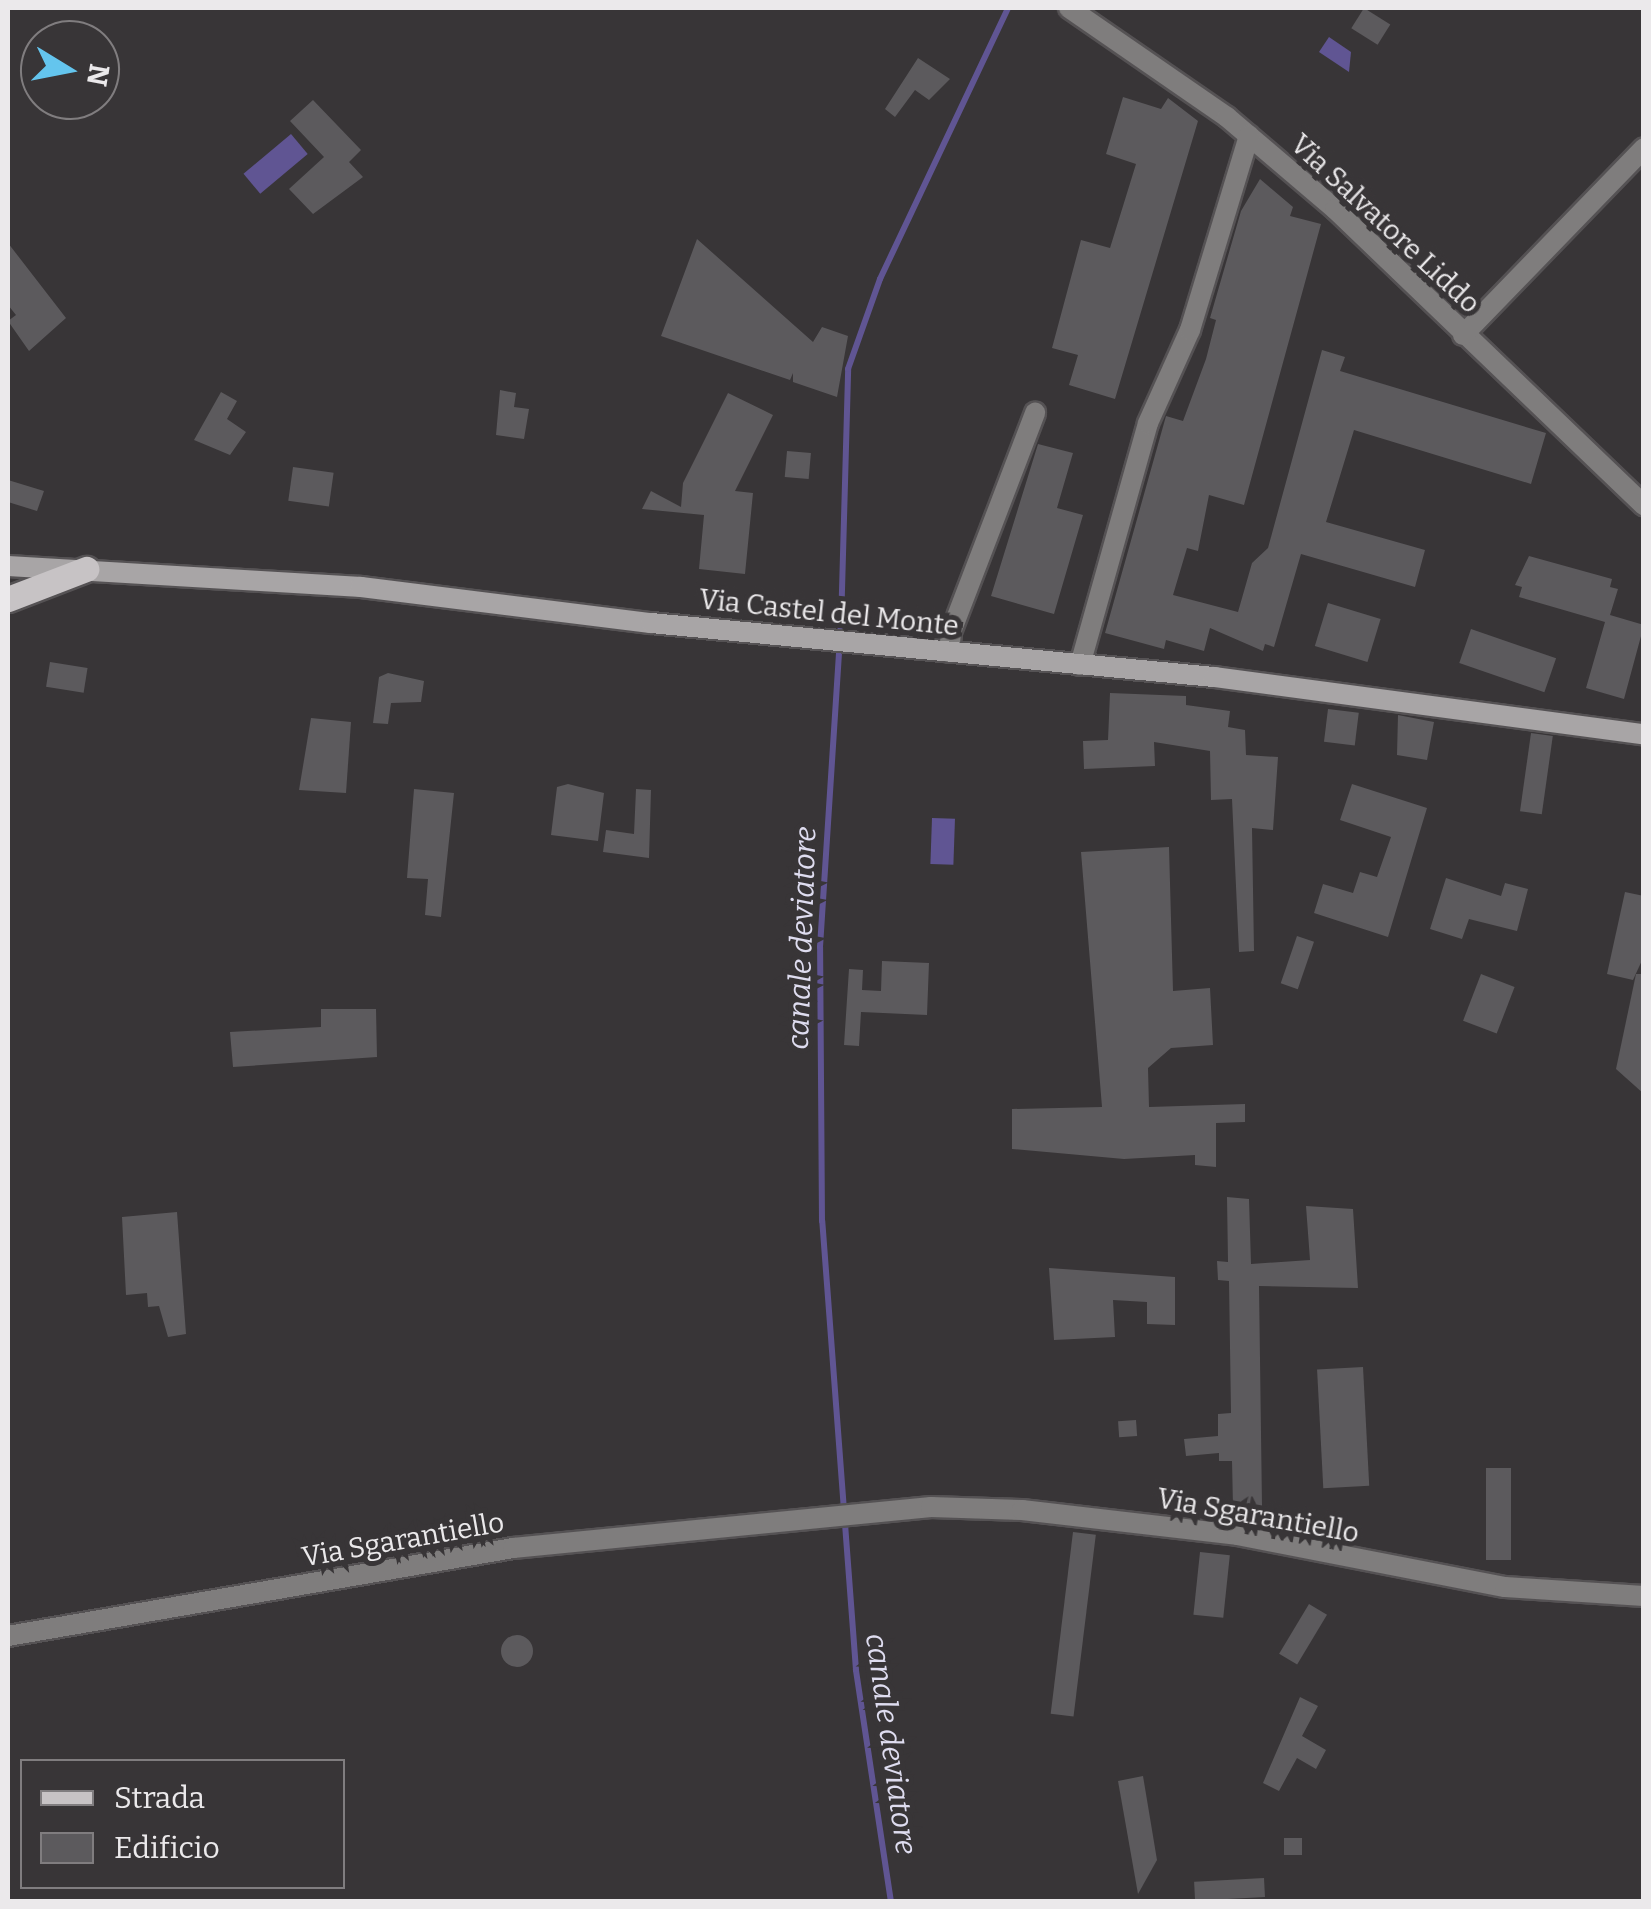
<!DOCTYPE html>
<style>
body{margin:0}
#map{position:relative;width:1651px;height:1909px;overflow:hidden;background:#383537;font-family:Bitter,serif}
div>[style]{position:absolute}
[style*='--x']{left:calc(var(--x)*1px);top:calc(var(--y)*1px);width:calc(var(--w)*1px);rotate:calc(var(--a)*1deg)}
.water>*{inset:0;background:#605593;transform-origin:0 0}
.stream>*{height:6px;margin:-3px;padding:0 3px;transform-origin:3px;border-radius:3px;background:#605593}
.building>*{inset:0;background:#5c5a5d;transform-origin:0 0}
.round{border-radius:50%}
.roads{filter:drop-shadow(2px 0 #555254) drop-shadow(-2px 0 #555254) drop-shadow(0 2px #555254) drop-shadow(0 -2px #555254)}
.minor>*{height:20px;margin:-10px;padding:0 10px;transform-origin:10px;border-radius:10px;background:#7f7d7d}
.secondary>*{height:20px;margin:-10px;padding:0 10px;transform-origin:10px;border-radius:10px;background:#a8a5a6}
.primary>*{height:25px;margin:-12.5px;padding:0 12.5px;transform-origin:12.5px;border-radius:12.5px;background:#c7c3c5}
span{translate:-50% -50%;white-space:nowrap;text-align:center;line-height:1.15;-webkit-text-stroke:10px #383537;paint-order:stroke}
.street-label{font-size:28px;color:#ebe9eb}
.water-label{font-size:30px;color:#dedcef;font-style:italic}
.frame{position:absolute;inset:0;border:10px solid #ebe9eb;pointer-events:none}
.legend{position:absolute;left:20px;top:1759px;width:325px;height:130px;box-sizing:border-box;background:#383537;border:2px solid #807d7f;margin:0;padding:12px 18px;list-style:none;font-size:30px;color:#ebe9eb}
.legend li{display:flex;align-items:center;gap:20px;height:50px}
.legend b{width:50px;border:2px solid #807d7f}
.north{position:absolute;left:20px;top:20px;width:100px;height:100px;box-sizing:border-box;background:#383537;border:2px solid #807d7f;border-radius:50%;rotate:100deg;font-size:28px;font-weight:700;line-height:40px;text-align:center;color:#ebe9eb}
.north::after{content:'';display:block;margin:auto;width:35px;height:45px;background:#64c5ee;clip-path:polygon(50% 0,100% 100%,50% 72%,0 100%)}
</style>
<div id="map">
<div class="water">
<i style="clip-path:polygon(1329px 37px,1351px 52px,1349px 72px,1319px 52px)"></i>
<i style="left:291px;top:134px;width:26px;height:62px;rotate:50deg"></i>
<i style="left:932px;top:818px;width:23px;height:46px;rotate:2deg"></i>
</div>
<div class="stream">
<i style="--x:891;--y:1902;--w:235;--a:-98.6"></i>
<i style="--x:856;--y:1670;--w:450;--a:-94.3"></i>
<i style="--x:822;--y:1221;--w:274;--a:-90.4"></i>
<i style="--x:820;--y:947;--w:322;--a:-86.3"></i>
<i style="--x:841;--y:626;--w:257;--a:-88.4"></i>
<i style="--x:848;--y:369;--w:96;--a:-70.4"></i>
<i style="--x:880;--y:279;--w:300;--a:-64.7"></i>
</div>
<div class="building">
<i style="left:1364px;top:8px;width:31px;height:24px;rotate:32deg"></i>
<i style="clip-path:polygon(918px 58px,950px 79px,929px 100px,915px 90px,895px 117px,885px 109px)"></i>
<i style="clip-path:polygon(1123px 97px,1161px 109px,1168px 98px,1198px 121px,1115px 399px,1069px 385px,1078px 355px,1052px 348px,1081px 240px,1110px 248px,1136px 164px,1106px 154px)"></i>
<i style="clip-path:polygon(313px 100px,361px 150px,349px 162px,363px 177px,313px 214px,289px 189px,324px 157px,290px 121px)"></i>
<i style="clip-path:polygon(1260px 179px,1293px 207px,1290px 216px,1321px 224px,1244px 505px,1209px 495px,1198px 551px,1187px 548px,1173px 595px,1238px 612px,1252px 563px,1268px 548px,1322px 350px,1345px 357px,1340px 371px,1546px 433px,1531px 484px,1354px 430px,1326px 522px,1425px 550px,1415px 587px,1301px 554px,1274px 647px,1265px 644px,1263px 651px,1210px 628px,1204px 651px,1166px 640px,1164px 649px,1105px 633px,1166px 416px,1183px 421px,1206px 359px,1216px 320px,1210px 318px,1241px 211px)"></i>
<i style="clip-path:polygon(697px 239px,813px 342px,822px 327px,848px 336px,837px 397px,793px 382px,793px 373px,790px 380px,661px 336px)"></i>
<i style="clip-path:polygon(8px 243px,66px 318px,29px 351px,8px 321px,16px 315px,8px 305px)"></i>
<i style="clip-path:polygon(500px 390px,516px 393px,514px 407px,529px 409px,524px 439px,496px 435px)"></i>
<i style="clip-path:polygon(221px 392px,237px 401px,227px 419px,246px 432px,230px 455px,194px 440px)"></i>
<i style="clip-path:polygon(728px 393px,773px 415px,735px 491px,753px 493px,745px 574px,699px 569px,704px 515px,642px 509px,651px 491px,681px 507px,683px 483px)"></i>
<i style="clip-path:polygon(1038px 444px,1073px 453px,1057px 508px,1083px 515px,1054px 614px,991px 596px)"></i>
<i style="left:787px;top:451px;width:24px;height:26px;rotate:5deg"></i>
<i style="left:293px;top:467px;width:41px;height:34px;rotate:8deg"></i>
<i style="clip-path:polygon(8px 480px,44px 491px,37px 511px,8px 502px)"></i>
<i style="clip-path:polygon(1529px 556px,1612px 579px,1610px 587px,1618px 589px,1610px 615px,1644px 625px,1624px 699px,1586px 688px,1605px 622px,1519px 597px,1522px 587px,1515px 585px)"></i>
<i style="left:1328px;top:603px;width:55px;height:45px;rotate:17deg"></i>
<i style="left:1471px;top:629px;width:90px;height:36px;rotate:19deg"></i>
<i style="left:50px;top:662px;width:38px;height:25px;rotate:9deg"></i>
<i style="clip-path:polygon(388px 673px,424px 681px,421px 702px,391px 703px,388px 724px,373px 723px,379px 677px)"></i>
<i style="clip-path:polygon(1110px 693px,1186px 696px,1186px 705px,1230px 711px,1228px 727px,1245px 730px,1246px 755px,1278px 757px,1273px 830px,1252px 828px,1254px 951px,1239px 952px,1232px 799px,1211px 800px,1210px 751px,1154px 742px,1155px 766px,1084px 769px,1083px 741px,1108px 740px)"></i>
<i style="left:1328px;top:709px;width:31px;height:33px;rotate:7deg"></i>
<i style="clip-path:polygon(1398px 715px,1434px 722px,1427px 760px,1397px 755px)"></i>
<i style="clip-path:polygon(311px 718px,351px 722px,346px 793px,299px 790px)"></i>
<i style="left:1531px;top:733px;width:22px;height:79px;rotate:8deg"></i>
<i style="clip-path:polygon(568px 784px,604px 793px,598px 841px,551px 835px,557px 787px)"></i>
<i style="clip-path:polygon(1352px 784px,1427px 808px,1388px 937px,1314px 913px,1323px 884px,1353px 893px,1360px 872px,1377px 877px,1391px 837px,1340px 820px)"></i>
<i style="clip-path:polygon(414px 789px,454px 793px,441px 917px,425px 915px,428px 879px,407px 878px)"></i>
<i style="clip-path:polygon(636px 789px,651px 790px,649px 858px,603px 852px,606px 830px,634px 834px)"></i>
<i style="clip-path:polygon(1169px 847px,1173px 991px,1210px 988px,1213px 1045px,1171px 1048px,1148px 1068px,1149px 1107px,1245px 1104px,1245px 1122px,1216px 1123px,1216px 1167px,1195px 1165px,1195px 1155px,1124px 1159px,1012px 1149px,1012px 1109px,1102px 1107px,1081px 852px)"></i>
<i style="clip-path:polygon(1446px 878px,1501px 896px,1505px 883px,1528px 889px,1517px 931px,1469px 919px,1462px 939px,1430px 929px)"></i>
<i style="clip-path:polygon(1625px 892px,1644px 896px,1644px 956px,1633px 980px,1607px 974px)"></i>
<i style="left:1297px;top:936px;width:18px;height:50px;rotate:19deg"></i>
<i style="clip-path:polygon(882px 961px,929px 963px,927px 1015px,861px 1012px,859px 1046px,844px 1045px,849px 969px,863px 970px,862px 990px,881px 991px)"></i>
<i style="left:1481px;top:974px;width:36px;height:50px;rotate:21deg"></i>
<i style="clip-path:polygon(1636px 974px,1644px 974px,1644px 1094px,1616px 1069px)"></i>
<i style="clip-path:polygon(321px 1009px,376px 1009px,377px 1057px,233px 1067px,230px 1032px,321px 1027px)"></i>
<i style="clip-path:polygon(1227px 1197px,1249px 1199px,1251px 1264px,1310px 1260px,1306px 1206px,1353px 1209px,1358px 1288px,1259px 1286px,1262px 1506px,1233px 1507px,1232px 1461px,1219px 1461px,1219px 1453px,1186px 1456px,1184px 1439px,1218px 1436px,1218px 1414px,1231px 1413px,1229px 1281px,1218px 1280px,1217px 1261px,1228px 1262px)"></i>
<i style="clip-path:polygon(177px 1212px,186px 1334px,168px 1337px,159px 1306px,148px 1307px,147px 1293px,126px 1295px,122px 1217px)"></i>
<i style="clip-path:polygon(1049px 1268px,1175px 1277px,1175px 1325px,1147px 1324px,1147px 1302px,1113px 1300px,1115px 1337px,1054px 1340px)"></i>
<i style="left:1363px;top:1367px;width:119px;height:46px;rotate:87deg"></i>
<i style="left:1136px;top:1420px;width:16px;height:18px;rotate:86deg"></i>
<i style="left:1486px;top:1468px;width:25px;height:92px"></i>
<i style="left:1073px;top:1532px;width:23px;height:183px;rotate:7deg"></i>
<i style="left:1200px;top:1552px;width:30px;height:63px;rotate:6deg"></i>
<i style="left:1309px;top:1604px;width:21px;height:58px;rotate:31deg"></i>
<i class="round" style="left:501px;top:1635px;width:32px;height:32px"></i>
<i style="clip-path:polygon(1300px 1697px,1318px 1706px,1302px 1736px,1326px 1750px,1316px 1769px,1297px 1758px,1279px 1791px,1263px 1783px)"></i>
<i style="clip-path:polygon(1143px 1776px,1157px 1860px,1138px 1894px,1118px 1781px)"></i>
<i style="left:1284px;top:1838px;width:18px;height:17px"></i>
<i style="left:1264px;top:1878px;width:19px;height:70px;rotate:87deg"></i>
</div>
<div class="roads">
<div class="minor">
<i style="--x:1069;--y:8;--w:192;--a:34.6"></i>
<i style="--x:1227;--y:117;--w:142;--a:40.4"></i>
<i style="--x:1335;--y:209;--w:428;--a:43.8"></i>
<i style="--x:1463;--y:335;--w:260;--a:-45.9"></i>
<i style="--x:949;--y:652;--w:20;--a:-84"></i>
<i style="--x:951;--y:632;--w:235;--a:-69"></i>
<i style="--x:1080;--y:665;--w:251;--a:-74.3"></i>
<i style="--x:1148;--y:423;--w:102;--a:-65.7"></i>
<i style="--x:1190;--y:330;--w:203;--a:-73.1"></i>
<i style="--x:8;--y:1636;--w:513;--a:-9.88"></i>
<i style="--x:513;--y:1548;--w:420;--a:-5.6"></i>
<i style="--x:931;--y:1507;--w:91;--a:1.9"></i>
<i style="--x:1022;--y:1510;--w:216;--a:6.6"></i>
<i style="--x:1237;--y:1535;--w:273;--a:11"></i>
<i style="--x:1505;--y:1587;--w:139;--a:3.7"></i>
</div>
<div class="secondary">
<i style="--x:8;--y:566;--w:354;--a:3.4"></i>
<i style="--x:361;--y:587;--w:292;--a:7.1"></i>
<i style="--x:651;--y:623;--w:566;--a:5.48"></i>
<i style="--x:1214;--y:677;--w:434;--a:7.6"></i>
</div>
<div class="primary">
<i style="--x:8;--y:599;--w:84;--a:-21"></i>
</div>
</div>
<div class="street-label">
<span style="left:1385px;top:224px;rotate:43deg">Via Salvatore Liddo</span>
<span style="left:829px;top:613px;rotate:6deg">Via Castel del Monte</span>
<span style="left:1258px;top:1516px;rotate:10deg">Via Sgarantiello</span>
<span style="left:403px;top:1540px;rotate:-10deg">Via Sgarantiello</span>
</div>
<div class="water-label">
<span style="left:802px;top:938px;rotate:-88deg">canale deviatore</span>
<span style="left:891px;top:1744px;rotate:82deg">canale deviatore</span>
</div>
<div class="frame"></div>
<ul class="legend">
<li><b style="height:12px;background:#c7c3c5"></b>Strada</li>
<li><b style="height:28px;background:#5c5a5d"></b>Edificio</li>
</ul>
<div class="north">N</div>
</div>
